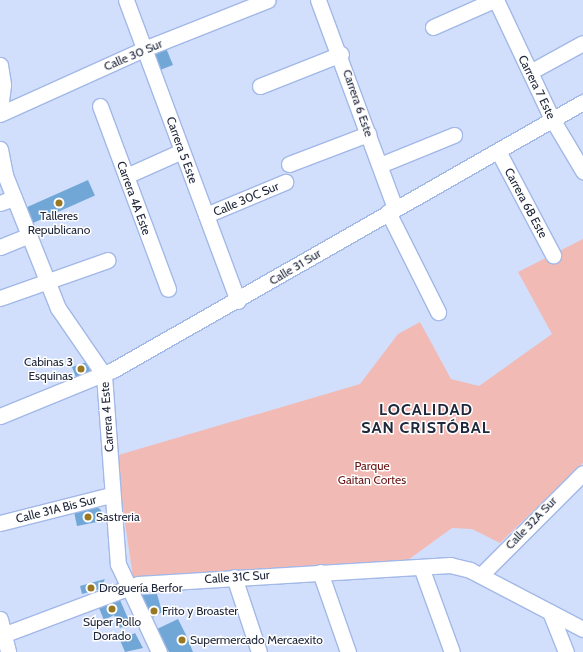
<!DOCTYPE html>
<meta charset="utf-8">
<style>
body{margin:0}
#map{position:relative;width:583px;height:652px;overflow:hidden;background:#d1dffd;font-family:Cabin,sans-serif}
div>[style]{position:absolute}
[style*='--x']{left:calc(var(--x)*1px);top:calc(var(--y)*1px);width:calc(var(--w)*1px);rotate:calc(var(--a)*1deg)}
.green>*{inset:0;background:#f2bab4}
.building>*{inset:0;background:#71a7d6;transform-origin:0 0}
.roads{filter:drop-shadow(1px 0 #a2b8e7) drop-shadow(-1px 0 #a2b8e7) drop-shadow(0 1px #a2b8e7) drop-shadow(0 -1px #a2b8e7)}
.minor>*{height:15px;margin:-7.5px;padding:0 7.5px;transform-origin:7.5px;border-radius:7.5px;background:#fff}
.dots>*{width:11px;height:11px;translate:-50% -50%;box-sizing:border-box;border:2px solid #fff;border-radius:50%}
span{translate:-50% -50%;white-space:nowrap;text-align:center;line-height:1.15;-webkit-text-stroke:3px #fff;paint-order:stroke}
.street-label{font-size:12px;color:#20283b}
.poi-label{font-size:12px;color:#20283b}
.right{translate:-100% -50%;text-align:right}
.left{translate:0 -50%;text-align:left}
.park-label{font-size:12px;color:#6a1414}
.district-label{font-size:16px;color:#20283b;font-weight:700;letter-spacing:1px}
</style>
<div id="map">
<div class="green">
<i style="clip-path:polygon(583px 239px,583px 463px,500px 543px,472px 529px,452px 528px,408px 560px,133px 577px,115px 456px,360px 384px,398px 334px,420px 322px,451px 379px,479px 386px,552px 334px,518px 272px)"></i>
</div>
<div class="building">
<i style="clip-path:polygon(166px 48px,173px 65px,160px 70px,154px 56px)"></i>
<i style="left:88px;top:180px;width:17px;height:72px;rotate:66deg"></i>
<i style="clip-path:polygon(87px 362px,90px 371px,76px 377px,72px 367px)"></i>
<i style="clip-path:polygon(97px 507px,101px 510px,102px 521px,77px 526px,74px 512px)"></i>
<i style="clip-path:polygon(105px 579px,100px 589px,82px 594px,80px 586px)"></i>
<i style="clip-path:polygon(157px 594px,162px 612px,151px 619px,139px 595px)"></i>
<i style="clip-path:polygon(120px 600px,130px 623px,120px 628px,114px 615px,104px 620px,99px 608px)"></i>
<i style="clip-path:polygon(178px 619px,186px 635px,193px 652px,169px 652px,157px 629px)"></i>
<i style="clip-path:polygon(135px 633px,143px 648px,125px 652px,120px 640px)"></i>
</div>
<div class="roads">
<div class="minor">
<i style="--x:126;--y:0;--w:321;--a:69.6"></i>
<i style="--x:318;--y:0;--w:222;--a:69.7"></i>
<i style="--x:496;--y:0;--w:132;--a:64.8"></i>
<i style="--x:552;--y:119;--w:61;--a:59.2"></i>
<i style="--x:433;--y:27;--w:67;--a:-23.9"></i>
<i style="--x:0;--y:65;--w:20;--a:81"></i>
<i style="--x:3;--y:85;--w:23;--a:97"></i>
<i style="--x:530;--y:72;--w:60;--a:-28.7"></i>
<i style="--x:260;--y:86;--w:87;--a:-21.6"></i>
<i style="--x:100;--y:106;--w:195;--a:69.6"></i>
<i style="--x:0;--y:114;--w:158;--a:-24.3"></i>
<i style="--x:144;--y:49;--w:133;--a:-21.6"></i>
<i style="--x:0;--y:149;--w:26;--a:79"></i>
<i style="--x:5;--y:175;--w:143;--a:68.3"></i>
<i style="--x:58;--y:308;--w:81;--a:55.5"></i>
<i style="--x:104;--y:375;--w:190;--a:85.8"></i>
<i style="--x:118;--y:564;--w:97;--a:65"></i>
<i style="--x:498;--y:151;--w:118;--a:62.1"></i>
<i style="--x:289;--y:164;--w:85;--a:-20.8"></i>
<i style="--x:380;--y:165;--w:80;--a:-22.1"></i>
<i style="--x:126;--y:176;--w:61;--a:-24.1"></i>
<i style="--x:0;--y:203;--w:15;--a:-20"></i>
<i style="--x:388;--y:212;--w:112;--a:63.4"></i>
<i style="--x:206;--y:215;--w:86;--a:-22.7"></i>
<i style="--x:0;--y:247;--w:31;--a:-22"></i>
<i style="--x:0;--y:298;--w:114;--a:-19.4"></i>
<i style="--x:0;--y:416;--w:122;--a:-22.2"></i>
<i style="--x:113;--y:370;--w:541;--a:-29.69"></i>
<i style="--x:0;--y:523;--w:114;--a:-14.2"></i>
<i style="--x:421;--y:567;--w:90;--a:70"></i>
<i style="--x:320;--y:572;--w:85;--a:70.7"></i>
<i style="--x:481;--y:575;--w:144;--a:-45"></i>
<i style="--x:234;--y:577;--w:79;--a:71.6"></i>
<i style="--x:550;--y:612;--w:43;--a:68.2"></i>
<i style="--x:0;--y:619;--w:34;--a:76"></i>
<i style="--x:0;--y:636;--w:147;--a:-20.6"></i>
<i style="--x:138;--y:584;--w:313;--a:-3.5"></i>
<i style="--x:450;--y:565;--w:21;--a:14"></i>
<i style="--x:470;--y:570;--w:127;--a:27.6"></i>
</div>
</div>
<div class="dots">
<i style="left:59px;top:203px;background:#9a7822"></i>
<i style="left:81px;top:369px;background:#9a7822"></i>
<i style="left:88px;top:517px;background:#9a7822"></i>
<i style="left:91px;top:588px;background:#9a7822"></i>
<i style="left:112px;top:609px;background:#9a7822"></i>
<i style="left:154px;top:611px;background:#9a7822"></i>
<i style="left:182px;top:640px;background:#9a7822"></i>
</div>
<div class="street-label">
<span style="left:133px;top:55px;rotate:-23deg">Calle 30 Sur</span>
<span style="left:537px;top:87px;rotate:64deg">Carrera 7 Este</span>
<span style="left:358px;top:103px;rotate:71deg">Carrera 6 Este</span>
<span style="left:182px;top:150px;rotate:70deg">Carrera 5 Este</span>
<span style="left:134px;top:198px;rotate:70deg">Carrera 4A Este</span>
<span style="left:246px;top:199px;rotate:-23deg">Calle 30C Sur</span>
<span style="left:526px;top:203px;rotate:62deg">Carrera 6B Este</span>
<span style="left:295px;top:267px;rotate:-31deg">Calle 31 Sur</span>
<span style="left:107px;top:417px;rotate:-94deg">Carrera 4 Este</span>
<span style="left:56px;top:509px;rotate:-14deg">Calle 31A Bis Sur</span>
<span style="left:531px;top:523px;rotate:-46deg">Calle 32A Sur</span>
<span style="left:237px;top:577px;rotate:-4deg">Calle 31C Sur</span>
</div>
<div class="poi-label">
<span style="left:59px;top:223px">Talleres<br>Republicano</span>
<span class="right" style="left:73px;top:369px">Cabinas 3<br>Esquinas</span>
<span class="left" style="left:96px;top:517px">Sastreria</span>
<span class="left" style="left:99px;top:588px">Droguería Berfor</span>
<span class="left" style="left:162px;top:611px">Frito y Broaster</span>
<span style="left:112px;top:629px">Súper Pollo<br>Dorado</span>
<span class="left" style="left:190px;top:640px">Supermercado Mercaexito</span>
</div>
<div class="park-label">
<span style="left:372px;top:473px">Parque<br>Gaitan Cortes</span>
</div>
<div class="district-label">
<span style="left:426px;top:419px">LOCALIDAD<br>SAN CRISTÓBAL</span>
</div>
</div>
